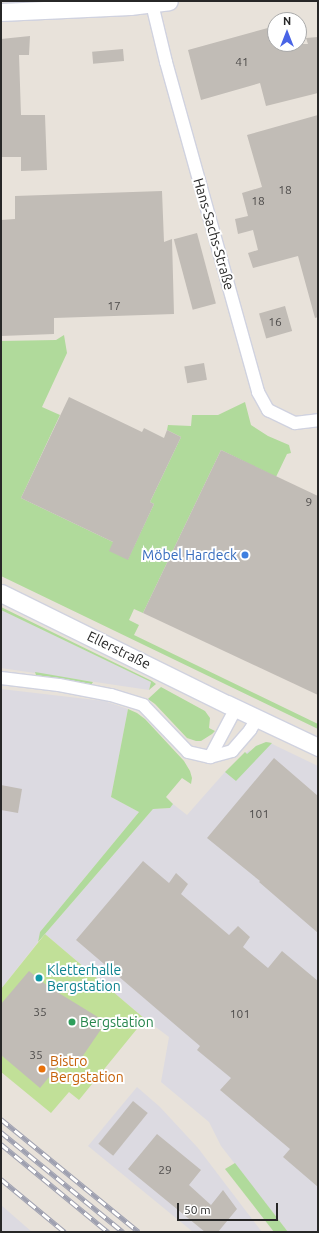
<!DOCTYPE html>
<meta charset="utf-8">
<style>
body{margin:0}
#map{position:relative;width:319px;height:1233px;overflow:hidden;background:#e8e2da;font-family:Ubuntu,sans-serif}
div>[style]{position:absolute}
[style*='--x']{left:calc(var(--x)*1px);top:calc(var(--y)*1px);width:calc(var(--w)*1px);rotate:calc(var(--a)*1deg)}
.industrial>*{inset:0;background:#dcdae1}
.green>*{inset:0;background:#b0da9b}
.pitch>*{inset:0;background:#c1e098}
.building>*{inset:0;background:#c1bcb6;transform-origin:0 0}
.roads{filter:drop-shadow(1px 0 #d0d2df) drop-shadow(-1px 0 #d0d2df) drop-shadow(0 1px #d0d2df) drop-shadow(0 -1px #d0d2df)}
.street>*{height:12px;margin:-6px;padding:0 6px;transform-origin:6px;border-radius:6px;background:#fff}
.secondary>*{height:17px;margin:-8.5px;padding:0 8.5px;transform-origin:8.5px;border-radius:8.5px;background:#fff}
.rail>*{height:4.5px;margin-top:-2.25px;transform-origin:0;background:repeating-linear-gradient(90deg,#fff 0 9px,#9ea0b0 0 18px);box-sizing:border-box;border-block:1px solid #9ea0b0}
.dots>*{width:11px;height:11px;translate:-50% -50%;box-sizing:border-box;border:2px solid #fff;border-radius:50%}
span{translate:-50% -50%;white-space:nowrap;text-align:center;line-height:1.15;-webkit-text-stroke:4px #fff;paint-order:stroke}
.number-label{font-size:12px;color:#4e4c4b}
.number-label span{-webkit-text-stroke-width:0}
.street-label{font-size:14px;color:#272727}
.shop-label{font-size:14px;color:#366cbe}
.right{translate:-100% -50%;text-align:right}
.culture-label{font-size:14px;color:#0d838f}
.left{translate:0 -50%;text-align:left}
.leisure-label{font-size:14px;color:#27864d}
.food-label{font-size:14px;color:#c56008}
.frame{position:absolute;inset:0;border:2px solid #272727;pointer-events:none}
.north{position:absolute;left:267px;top:12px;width:40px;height:40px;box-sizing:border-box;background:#fff;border:1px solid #a9a9a9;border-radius:50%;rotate:0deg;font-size:11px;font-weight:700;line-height:16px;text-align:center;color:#272727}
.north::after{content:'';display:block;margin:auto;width:14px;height:18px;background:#4964e6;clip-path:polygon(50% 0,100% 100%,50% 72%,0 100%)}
.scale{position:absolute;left:177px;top:1203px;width:101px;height:18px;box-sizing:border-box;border:2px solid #272727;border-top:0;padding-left:5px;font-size:12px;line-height:14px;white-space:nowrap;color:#272727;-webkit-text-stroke:3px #fff;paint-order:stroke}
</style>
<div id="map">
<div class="industrial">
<i style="clip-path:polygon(1px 610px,151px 682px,149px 690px,1px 668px)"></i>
<i style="clip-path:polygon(1px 689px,104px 701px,128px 709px,111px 797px,139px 812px,40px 932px,38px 942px,1px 989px)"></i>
<i style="clip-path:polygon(268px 742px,318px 766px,318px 1232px,288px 1232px,221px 1146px,209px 1122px,161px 1082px,169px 1037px,145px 1019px,45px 934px,153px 809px,170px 808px,173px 804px,187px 815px,225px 772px,249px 750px,251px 751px,256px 746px)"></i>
<i style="clip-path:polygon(137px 1087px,160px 1107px,198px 1148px,262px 1232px,193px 1232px,88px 1146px)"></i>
<i style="clip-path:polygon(1px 1205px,32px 1232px,1px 1232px)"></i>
</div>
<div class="green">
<i style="clip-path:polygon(64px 335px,67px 353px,42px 407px,60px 415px,21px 498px,113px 542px,128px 559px,154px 504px,150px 502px,181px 437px,167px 430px,168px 425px,191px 426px,192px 415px,218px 415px,245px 402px,251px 425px,268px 436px,289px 445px,291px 453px,287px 454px,276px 477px,221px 450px,143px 613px,134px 609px,129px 620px,139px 625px,134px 635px,318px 724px,318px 729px,1px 576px,1px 341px,56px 340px)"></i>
<i style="clip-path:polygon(1px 607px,152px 681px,156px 684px,149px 690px,151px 682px,1px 610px)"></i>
<i style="clip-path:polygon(35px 672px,93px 682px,91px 685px,42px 677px,36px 675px)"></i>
<i style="clip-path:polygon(161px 687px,205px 711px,210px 718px,209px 728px,215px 731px,212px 734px,201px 741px,196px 741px,187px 738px,155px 704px,148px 699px)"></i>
<i style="clip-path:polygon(128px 709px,137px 713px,145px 719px,184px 761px,190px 771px,192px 778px,191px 784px,182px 778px,166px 797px,173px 804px,170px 808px,153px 809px,38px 942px,40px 932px,139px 812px,111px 797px)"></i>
<i style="clip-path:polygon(266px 742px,272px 743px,236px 781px,225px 772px,245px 752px,247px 754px,256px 746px)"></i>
<i style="clip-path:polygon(235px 1163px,288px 1232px,274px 1232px,225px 1169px)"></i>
</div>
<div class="pitch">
<i style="clip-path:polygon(45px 934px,145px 1019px,79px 1100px,69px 1092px,51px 1113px,1px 1072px,1px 989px)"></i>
</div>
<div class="building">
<i style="clip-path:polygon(275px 26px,275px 44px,308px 44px,306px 38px,318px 37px,318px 93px,266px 106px,260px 83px,201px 100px,188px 50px)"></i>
<i style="clip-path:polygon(30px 36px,29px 55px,19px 55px,21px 115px,45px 115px,47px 170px,21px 171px,21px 157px,1px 157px,1px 39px)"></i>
<i style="left:123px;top:49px;width:12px;height:31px;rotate:85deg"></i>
<i style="clip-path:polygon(318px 115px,318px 317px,315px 318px,298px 256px,253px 268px,248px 253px,258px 250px,253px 230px,238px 234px,235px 219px,248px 216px,242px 193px,262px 187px,247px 135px)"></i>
<i style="clip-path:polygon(162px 191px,164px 242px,172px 239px,174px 314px,54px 318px,54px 334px,1px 336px,1px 220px,15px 219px,15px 196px)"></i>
<i style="left:197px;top:233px;width:73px;height:24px;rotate:75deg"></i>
<i style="left:285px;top:306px;width:26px;height:27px;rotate:74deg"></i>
<i style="left:204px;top:363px;width:17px;height:20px;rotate:80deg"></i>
<i style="clip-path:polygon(69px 397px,142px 432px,144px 428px,164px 438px,167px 430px,181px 437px,150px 502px,154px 504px,128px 560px,109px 551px,113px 542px,21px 498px)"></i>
<i style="clip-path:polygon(221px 450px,318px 496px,318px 695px,143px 613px)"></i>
<i style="clip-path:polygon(274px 758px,318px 796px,318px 933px,259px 882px,260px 881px,207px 838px)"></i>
<i style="clip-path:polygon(1px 785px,22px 789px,18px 813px,1px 810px)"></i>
<i style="clip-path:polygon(143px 861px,169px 883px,176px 873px,188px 884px,181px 894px,229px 935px,238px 926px,250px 937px,243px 947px,268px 968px,282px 951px,318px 981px,318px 1187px,283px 1157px,290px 1149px,220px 1090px,231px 1078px,197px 1050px,200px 1046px,76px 940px)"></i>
<i style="clip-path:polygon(29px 971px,49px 987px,106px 1022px,78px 1063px,69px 1053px,40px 1088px,1px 1055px,1px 1004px)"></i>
<i style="left:133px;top:1101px;width:19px;height:55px;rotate:39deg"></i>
<i style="clip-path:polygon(157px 1134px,201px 1170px,189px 1185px,211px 1205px,223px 1190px,237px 1209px,218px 1232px,205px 1232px,128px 1169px)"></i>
</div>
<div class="roads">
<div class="street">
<i style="--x:152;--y:4;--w:60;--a:76.4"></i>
<i style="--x:166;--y:62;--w:343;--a:74.4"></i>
<i style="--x:258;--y:392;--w:21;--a:61"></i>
<i style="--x:268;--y:410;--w:30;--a:26"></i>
<i style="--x:295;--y:423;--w:23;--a:-7"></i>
<i style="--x:1;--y:678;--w:58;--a:6.9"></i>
<i style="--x:59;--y:685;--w:53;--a:10.9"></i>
<i style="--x:111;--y:695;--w:34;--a:17"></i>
<i style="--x:143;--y:705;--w:65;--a:46.2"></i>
<i style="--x:188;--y:752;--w:23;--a:13"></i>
<i style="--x:210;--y:757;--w:23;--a:-15"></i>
<i style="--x:232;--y:751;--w:28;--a:-49"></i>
<i style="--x:250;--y:730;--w:13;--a:-58"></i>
<i style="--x:210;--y:757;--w:55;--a:-62"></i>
</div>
<div class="secondary">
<i style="--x:1;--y:12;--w:129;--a:-2.7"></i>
<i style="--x:130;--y:6;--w:39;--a:-7"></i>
<i style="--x:1;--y:593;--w:252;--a:26.2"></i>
<i style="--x:227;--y:704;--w:101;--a:25.3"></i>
</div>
</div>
<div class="rail">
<i style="--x:1;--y:1119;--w:178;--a:39.3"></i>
<i style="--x:1;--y:1132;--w:158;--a:39.3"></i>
<i style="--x:1;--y:1144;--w:139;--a:39.4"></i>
<i style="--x:1;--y:1179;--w:83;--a:39.6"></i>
</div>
<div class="dots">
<i style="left:245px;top:555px;background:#3f7fe0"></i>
<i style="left:39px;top:978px;background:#0f9aa8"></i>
<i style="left:72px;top:1022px;background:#2e9e5b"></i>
<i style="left:42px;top:1069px;background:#e8710a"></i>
</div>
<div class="number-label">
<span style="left:242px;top:62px">41</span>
<span style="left:285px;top:190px">18</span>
<span style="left:258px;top:201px">18</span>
<span style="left:114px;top:306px">17</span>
<span style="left:275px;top:322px">16</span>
<span style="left:309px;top:502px">9</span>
<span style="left:259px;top:814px">101</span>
<span style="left:40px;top:1012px">35</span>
<span style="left:240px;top:1014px">101</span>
<span style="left:36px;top:1055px">35</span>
<span style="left:165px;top:1170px">29</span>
</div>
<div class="street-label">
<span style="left:214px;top:234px;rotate:74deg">Hans-Sachs-Straße</span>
<span style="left:119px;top:650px;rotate:26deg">Ellerstraße</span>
</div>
<div class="shop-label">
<span class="right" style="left:237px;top:555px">Möbel Hardeck</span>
</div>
<div class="culture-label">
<span class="left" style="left:47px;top:978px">Kletterhalle<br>Bergstation</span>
</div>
<div class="leisure-label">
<span class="left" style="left:80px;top:1022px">Bergstation</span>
</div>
<div class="food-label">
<span class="left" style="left:50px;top:1069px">Bistro<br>Bergstation</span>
</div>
<div class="frame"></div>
<div class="north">N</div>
<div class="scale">50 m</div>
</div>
